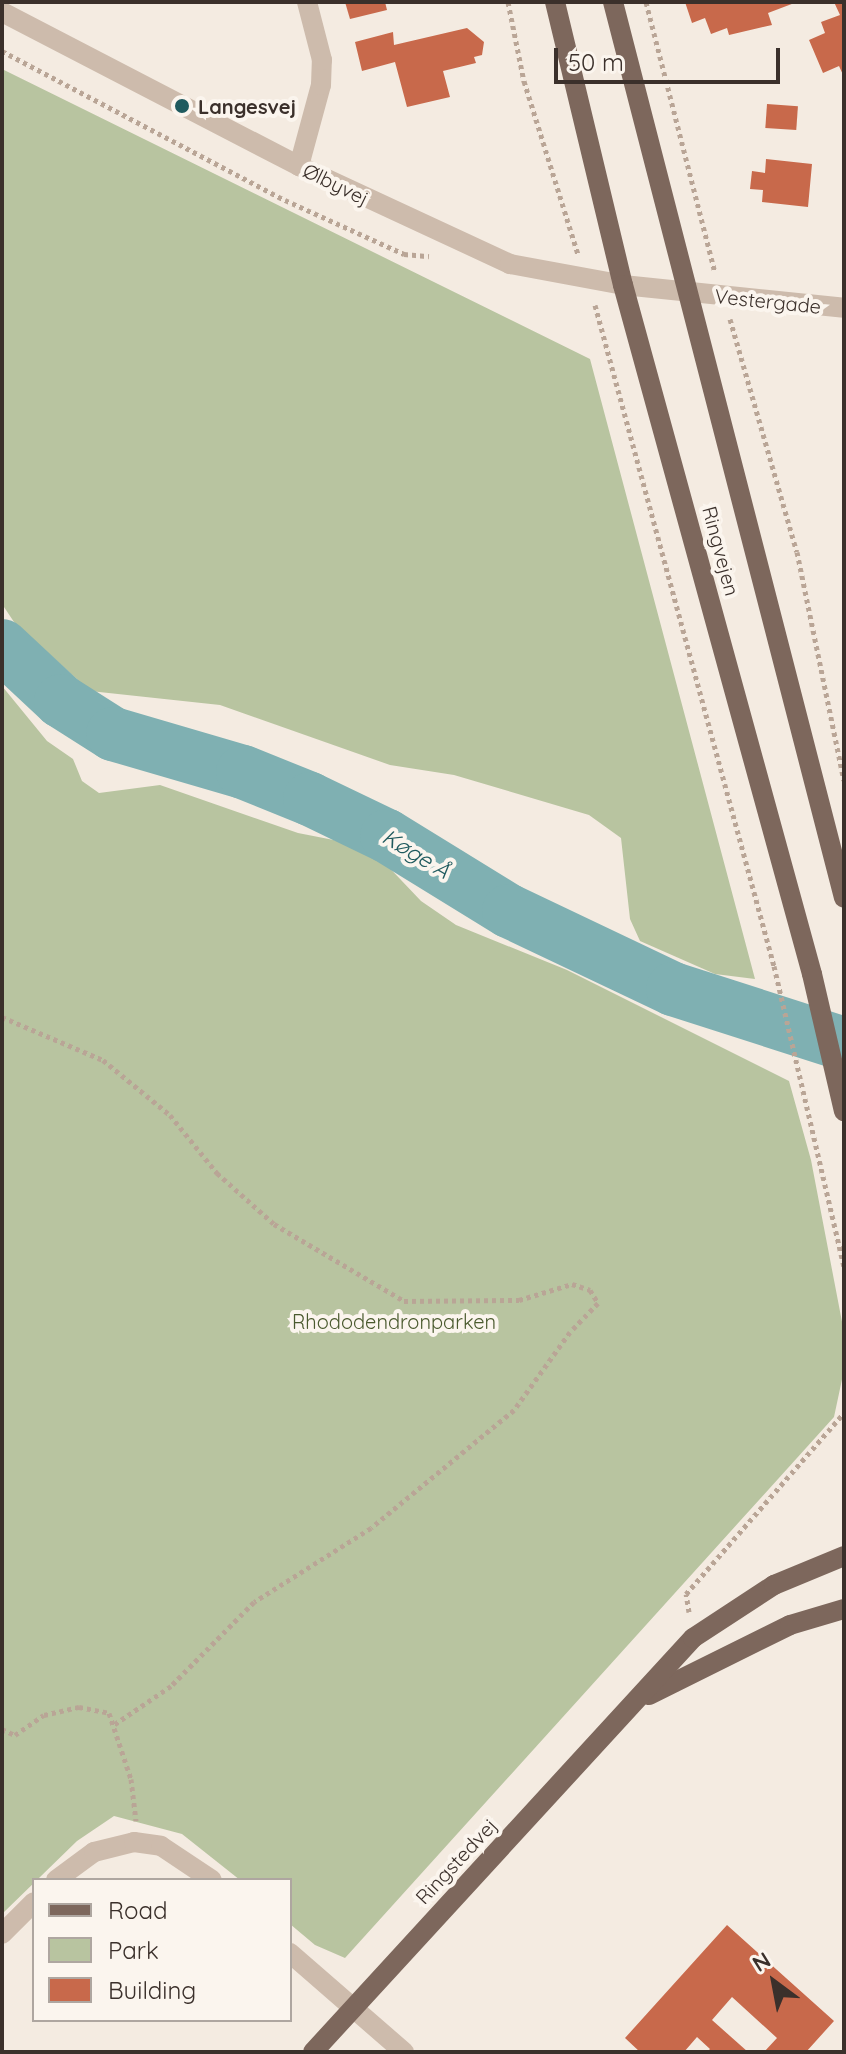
<!DOCTYPE html>
<meta charset="utf-8">
<style>
body{margin:0}
#map{position:relative;width:846px;height:2054px;overflow:hidden;background:#f4ebe1;font-family:Quicksand,sans-serif}
div>[style]{position:absolute}
[style*='--x']{left:calc(var(--x)*1px);top:calc(var(--y)*1px);width:calc(var(--w)*1px);rotate:calc(var(--a)*1deg)}
.green>*{inset:0;background:#b8c4a0}
.river>*{height:54px;margin:-27px;padding:0 27px;transform-origin:27px;border-radius:27px;background:#7fb0b2}
.building>*{inset:0;background:#c8694b;transform-origin:0 0}
.path>*{height:5px;margin-top:-2.5px;transform-origin:0;background:repeating-linear-gradient(90deg,#b9a596 0 4px,transparent 0 8px)}
.minor>*{height:20px;margin:-10px;padding:0 10px;transform-origin:10px;border-radius:10px;background:#cdbbac}
.major>*{height:20px;margin:-10px;padding:0 10px;transform-origin:10px;border-radius:10px;background:#7d675c}
.dots>*{width:22px;height:22px;translate:-50% -50%;box-sizing:border-box;border:4px solid #fbf5ee;border-radius:50%}
span{translate:-50% -50%;white-space:nowrap;text-align:center;line-height:1.15;-webkit-text-stroke:8px #fbf5ee;paint-order:stroke}
.poi-label{font-size:20px;color:#3b302b;font-weight:700}
.left{translate:0 -50%;text-align:left}
.street-label{font-size:20px;color:#3b302b}
.park-label{font-size:20px;color:#4a5a2e}
.water-label{font-size:22px;color:#1f5a5e;font-style:italic}
.frame{position:absolute;inset:0;border:4px solid #3b302b;pointer-events:none}
.legend{position:absolute;left:32px;top:1878px;width:260px;height:144px;box-sizing:border-box;background:#fbf5ee;border:2px solid #aea6a0;margin:0;padding:10px 14px;list-style:none;font-size:24px;color:#3b302b}
.legend li{display:flex;align-items:center;gap:16px;height:40px}
.legend b{width:40px;border:2px solid #aea6a0}
.north{position:absolute;left:734px;top:1942px;width:80px;height:80px;-webkit-text-stroke:6px #fbf5ee;paint-order:stroke;rotate:328deg;font-size:22px;font-weight:700;line-height:32px;text-align:center;color:#3b302b}
.north::after{content:'';display:block;margin:auto;width:28px;height:36px;background:#3b302b;clip-path:polygon(50% 0,100% 100%,50% 72%,0 100%)}
.scale{position:absolute;left:554px;top:48px;width:226px;height:36px;box-sizing:border-box;border:4px solid #3b302b;border-top:0;padding-left:10px;font-size:24px;line-height:28px;white-space:nowrap;color:#3b302b;-webkit-text-stroke:6px #fbf5ee;paint-order:stroke}
</style>
<div id="map">
<div class="green">
<i style="clip-path:polygon(2px 69px,590px 359px,755px 979px,715px 974px,640px 941px,630px 919px,621px 838px,589px 815px,454px 775px,390px 765px,220px 705px,90px 691px,14px 622px,2px 604px)"></i>
<i style="clip-path:polygon(2px 686px,47px 741px,73px 759px,82px 781px,99px 793px,160px 785px,298px 833px,349px 843px,382px 860px,421px 901px,456px 925px,567px 970px,789px 1081px,811px 1160px,843px 1327px,844px 1370px,834px 1417px,345px 1958px,315px 1945px,290px 1924px,290px 1880px,240px 1880px,182px 1834px,114px 1816px,77px 1841px,2px 1914px)"></i>
</div>
<div class="river">
<i style="--x:2;--y:646;--w:81;--a:43"></i>
<i style="--x:61;--y:701;--w:62;--a:32.4"></i>
<i style="--x:113;--y:734;--w:135;--a:16.3"></i>
<i style="--x:243;--y:772;--w:72;--a:21.9"></i>
<i style="--x:310;--y:799;--w:85;--a:25.7"></i>
<i style="--x:387;--y:836;--w:143;--a:31.6"></i>
<i style="--x:509;--y:911;--w:182;--a:25.4"></i>
<i style="--x:673;--y:989;--w:180;--a:17.8"></i>
</div>
<div class="building">
<i style="clip-path:polygon(345px 2px,385px 2px,387px 10px,350px 19px)"></i>
<i style="clip-path:polygon(685px 2px,797px 2px,768px 13px,772px 25px,729px 35px,727px 28px,711px 34px,705px 18px,692px 23px)"></i>
<i style="clip-path:polygon(834px 2px,844px 2px,844px 77px,839px 66px,823px 73px,809px 40px,825px 33px,821px 22px,840px 15px)"></i>
<i style="clip-path:polygon(467px 28px,484px 42px,482px 55px,474px 57px,476px 63px,443px 71px,450px 97px,407px 107px,395px 62px,362px 71px,355px 42px,393px 32px,394px 45px)"></i>
<i style="left:767px;top:104px;width:31px;height:24px;rotate:4deg"></i>
<i style="clip-path:polygon(766px 159px,812px 164px,808px 207px,762px 202px,763px 190px,750px 189px,752px 171px,765px 173px)"></i>
<i style="clip-path:polygon(727px 1925px,834px 2021px,806px 2052px,764px 2052px,777px 2038px,732px 1997px,712px 2020px,748px 2052px,707px 2052px,710px 2049px,697px 2037px,684px 2052px,640px 2052px,625px 2038px)"></i>
</div>
<div class="path">
<i style="--x:508;--y:2;--w:81;--a:78.6"></i>
<i style="--x:524;--y:81;--w:181;--a:72.7"></i>
<i style="--x:646;--y:2;--w:279;--a:75.7"></i>
<i style="--x:2;--y:51;--w:320;--a:27.8"></i>
<i style="--x:285;--y:200;--w:131;--a:24.4"></i>
<i style="--x:404;--y:254;--w:25;--a:5"></i>
<i style="--x:595;--y:305;--w:685;--a:74.85"></i>
<i style="--x:774;--y:966;--w:310;--a:76.9"></i>
<i style="--x:730;--y:319;--w:242;--a:74"></i>
<i style="--x:797;--y:552;--w:233;--a:78.4"></i>
<i style="--x:2;--y:1017;--w:110;--a:23.1"></i>
<i style="--x:103;--y:1060;--w:87;--a:39.4"></i>
<i style="--x:170;--y:1115;--w:75;--a:51"></i>
<i style="--x:217;--y:1173;--w:76;--a:41.8"></i>
<i style="--x:274;--y:1224;--w:151;--a:30.6"></i>
<i style="--x:404;--y:1301;--w:115;--a:-0.5"></i>
<i style="--x:519;--y:1300;--w:55;--a:-16.8"></i>
<i style="--x:572;--y:1284;--w:19;--a:18"></i>
<i style="--x:590;--y:1290;--w:15;--a:58"></i>
<i style="--x:598;--y:1303;--w:40;--a:134"></i>
<i style="--x:570;--y:1332;--w:96;--a:125.7"></i>
<i style="--x:514;--y:1410;--w:185;--a:140.5"></i>
<i style="--x:371;--y:1528;--w:138;--a:147.7"></i>
<i style="--x:254;--y:1602;--w:118;--a:134.7"></i>
<i style="--x:171;--y:1686;--w:71;--a:145.9"></i>
<i style="--x:689;--y:1612;--w:18;--a:-99"></i>
<i style="--x:686;--y:1594;--w:240;--a:-48.9"></i>
<i style="--x:2;--y:1729;--w:14;--a:25"></i>
<i style="--x:15;--y:1735;--w:35;--a:-35"></i>
<i style="--x:44;--y:1715;--w:36;--a:-13"></i>
<i style="--x:79;--y:1707;--w:31;--a:11"></i>
<i style="--x:109;--y:1713;--w:70;--a:71.6"></i>
<i style="--x:131;--y:1779;--w:42;--a:83.2"></i>
</div>
<div class="minor">
<i style="--x:2;--y:12;--w:335;--a:27.4"></i>
<i style="--x:299;--y:166;--w:233;--a:24.9"></i>
<i style="--x:510;--y:264;--w:115;--a:10.5"></i>
<i style="--x:623;--y:285;--w:222;--a:5.9"></i>
<i style="--x:299;--y:166;--w:84;--a:-74.8"></i>
<i style="--x:321;--y:85;--w:25;--a:-88"></i>
<i style="--x:322;--y:60;--w:60;--a:-104.5"></i>
<i style="--x:56;--y:1880;--w:47;--a:-36.4"></i>
<i style="--x:94;--y:1852;--w:41;--a:-14"></i>
<i style="--x:134;--y:1842;--w:27;--a:8"></i>
<i style="--x:161;--y:1846;--w:61;--a:33.7"></i>
<i style="--x:2;--y:1934;--w:45;--a:-45"></i>
<i style="--x:290;--y:1953;--w:151;--a:41"></i>
</div>
<div class="major">
<i style="--x:555;--y:2;--w:291;--a:76.5"></i>
<i style="--x:623;--y:285;--w:714;--a:74.66"></i>
<i style="--x:812;--y:974;--w:141;--a:76.9"></i>
<i style="--x:613;--y:2;--w:925;--a:75.54"></i>
<i style="--x:649;--y:1695;--w:157;--a:-26.4"></i>
<i style="--x:790;--y:1625;--w:56;--a:-16.5"></i>
<i style="--x:313;--y:2052;--w:562;--a:-47.45"></i>
<i style="--x:693;--y:1638;--w:97;--a:-33.2"></i>
<i style="--x:774;--y:1585;--w:76;--a:-22.5"></i>
</div>
<div class="dots">
<i style="left:182px;top:106px;background:#1f5a5e"></i>
</div>
<div class="poi-label">
<span class="left" style="left:198px;top:106px">Langesvej</span>
</div>
<div class="street-label">
<span style="left:336px;top:184px;rotate:26deg">Ølbyvej</span>
<span style="left:768px;top:301px;rotate:6deg">Vestergade</span>
<span style="left:721px;top:551px;rotate:75deg">Ringvejen</span>
<span style="left:456px;top:1861px;rotate:-47deg">Ringstedvej</span>
</div>
<div class="park-label">
<span style="left:394px;top:1321px">Rhododendronparken</span>
</div>
<div class="water-label">
<span style="left:416px;top:854px;rotate:31deg">Køge Å</span>
</div>
<div class="frame"></div>
<ul class="legend">
<li><b style="height:10px;background:#7d675c"></b>Road</li>
<li><b style="height:22px;background:#b8c4a0"></b>Park</li>
<li><b style="height:22px;background:#c8694b"></b>Building</li>
</ul>
<div class="north">N</div>
<div class="scale">50 m</div>
</div>
